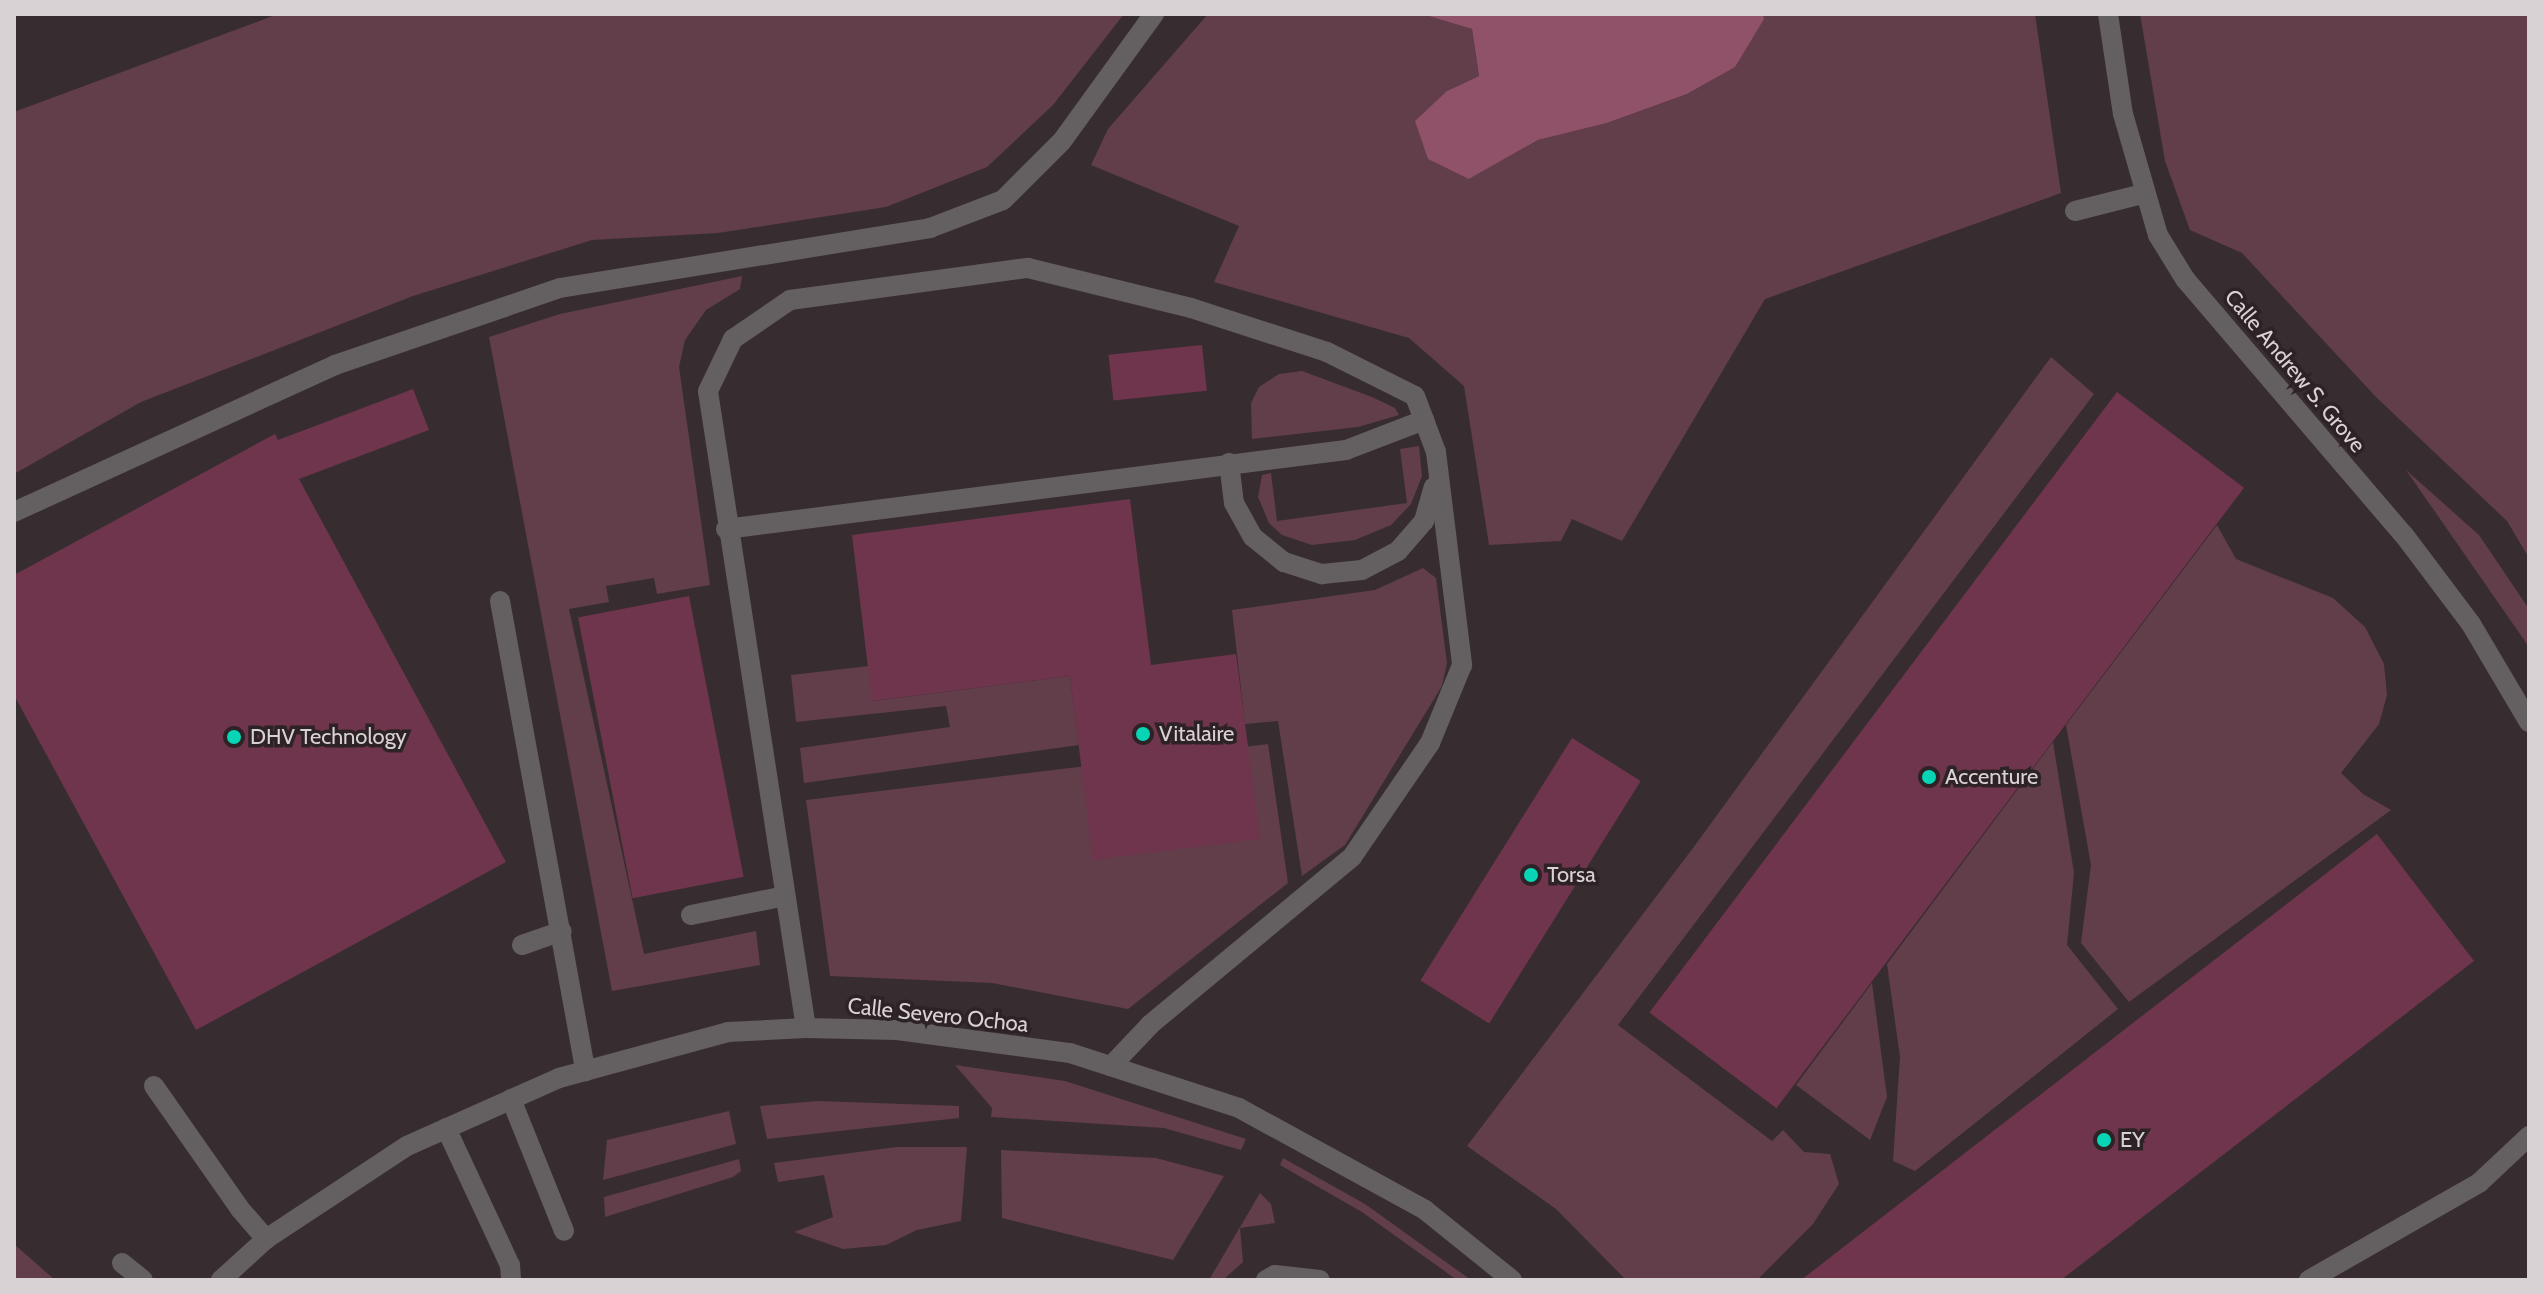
<!DOCTYPE html>
<style>
body{margin:0}
#map{position:relative;width:2543px;height:1294px;overflow:hidden;background:#372d30;font-family:Cabin,sans-serif}
div>[style]{position:absolute}
[style*='--x']{left:calc(var(--x)*1px);top:calc(var(--y)*1px);width:calc(var(--w)*1px);rotate:calc(var(--a)*1deg)}
.green>*{inset:0;background:#623d4a}
.forest>*{inset:0;background:#8f5268}
.building>*{inset:0;background:#6f354c;transform-origin:0 0}
.service>*{height:20px;margin:-10px;padding:0 10px;transform-origin:10px;border-radius:10px;background:#645f61}
.pedestrian>*{height:20px;margin:-10px;padding:0 10px;transform-origin:10px;border-radius:10px;background:#645f61}
.minor>*{height:20px;margin:-10px;padding:0 10px;transform-origin:10px;border-radius:10px;background:#645f61}
.tertiary>*{height:20px;margin:-10px;padding:0 10px;transform-origin:10px;border-radius:10px;background:#645f61}
.dots>*{width:22px;height:22px;translate:-50% -50%;box-sizing:border-box;border:4px solid #2d2326;border-radius:50%}
span{translate:-50% -50%;white-space:nowrap;text-align:center;line-height:1.15;-webkit-text-stroke:7px #2d2326;paint-order:stroke}
.street-label{font-size:22px;color:#d8d2d4}
.poi-label{font-size:22px;color:#d8d2d4}
.left{translate:0 -50%;text-align:left}
.frame{position:absolute;inset:0;border:16px solid #d8d2d4;pointer-events:none}
</style>
<div id="map">
<div class="green">
<i style="clip-path:polygon(278px 14px,1124px 14px,1053px 105px,987px 167px,886px 207px,718px 233px,592px 240px,413px 296px,141px 402px,14px 474px,14px 112px)"></i>
<i style="clip-path:polygon(1208px 14px,1422px 14px,1472px 29px,1479px 76px,1447px 91px,1469px 179px,1538px 140px,1607px 123px,1687px 94px,1734px 67px,1763px 14px,2035px 14px,2061px 193px,1765px 299px,1622px 541px,1572px 519px,1561px 541px,1489px 545px,1464px 386px,1409px 338px,1214px 282px,1239px 226px,1091px 165px,1108px 129px)"></i>
<i style="clip-path:polygon(2140px 14px,2529px 14px,2529px 558px,2507px 521px,2376px 397px,2242px 253px,2190px 230px,2165px 161px)"></i>
<i style="clip-path:polygon(742px 276px,740px 289px,706px 310px,685px 340px,679px 367px,710px 585px,657px 594px,654px 578px,606px 586px,609px 602px,569px 609px,644px 954px,756px 931px,760px 965px,612px 991px,489px 337px,560px 314px)"></i>
<i style="clip-path:polygon(2051px 357px,2094px 394px,1618px 1025px,1772px 1141px,1783px 1130px,1804px 1152px,1830px 1154px,1839px 1184px,1813px 1224px,1757px 1280px,1626px 1280px,1556px 1209px,1467px 1146px,1693px 848px)"></i>
<i style="clip-path:polygon(1302px 371px,1372px 397px,1395px 408px,1399px 415px,1358px 427px,1252px 439px,1251px 403px,1259px 387px,1279px 374px)"></i>
<i style="clip-path:polygon(1419px 446px,1422px 476px,1411px 504px,1391px 525px,1355px 540px,1312px 545px,1282px 535px,1269px 523px,1258px 497px,1262px 475px,1271px 473px,1277px 521px,1407px 503px,1400px 449px)"></i>
<i style="clip-path:polygon(2406px 470px,2479px 535px,2529px 609px,2529px 647px)"></i>
<i style="clip-path:polygon(2217px 525px,2236px 559px,2333px 598px,2365px 627px,2384px 664px,2387px 695px,2379px 724px,2341px 773px,2363px 794px,2391px 810px,2129px 1002px,2081px 943px,2091px 865px,2066px 725px)"></i>
<i style="clip-path:polygon(1423px 568px,1436px 578px,1447px 663px,1442px 686px,1345px 845px,1302px 876px,1278px 721px,1245px 724px,1232px 610px,1375px 590px)"></i>
<i style="clip-path:polygon(869px 666px,873px 701px,1070px 676px,1079px 745px,804px 783px,800px 748px,950px 727px,946px 706px,796px 722px,791px 675px)"></i>
<i style="clip-path:polygon(2053px 742px,2074px 873px,2067px 945px,2118px 1009px,1915px 1171px,1893px 1161px,1900px 1057px,1887px 964px)"></i>
<i style="clip-path:polygon(1268px 744px,1288px 883px,1128px 1009px,992px 983px,830px 976px,806px 800px)"></i>
<i style="clip-path:polygon(1872px 983px,1887px 1097px,1870px 1140px,1796px 1085px)"></i>
<i style="clip-path:polygon(955px 1065px,1065px 1081px,1246px 1139px,1241px 1150px,1164px 1128px,991px 1117px,992px 1108px)"></i>
<i style="clip-path:polygon(818px 1101px,959px 1106px,959px 1118px,767px 1139px,760px 1106px)"></i>
<i style="clip-path:polygon(729px 1111px,736px 1144px,603px 1180px,607px 1140px)"></i>
<i style="clip-path:polygon(897px 1147px,967px 1147px,961px 1221px,917px 1230px,886px 1245px,843px 1249px,794px 1232px,833px 1217px,824px 1175px,778px 1182px,774px 1163px)"></i>
<i style="clip-path:polygon(1001px 1150px,1156px 1158px,1224px 1176px,1173px 1260px,1002px 1218px)"></i>
<i style="clip-path:polygon(1283px 1158px,1365px 1204px,1471px 1280px,1457px 1280px,1362px 1212px,1280px 1165px)"></i>
<i style="clip-path:polygon(739px 1159px,741px 1171px,733px 1177px,605px 1217px,604px 1197px)"></i>
<i style="clip-path:polygon(1260px 1193px,1271px 1204px,1275px 1223px,1240px 1228px,1243px 1262px,1223px 1280px,1209px 1280px)"></i>
<i style="clip-path:polygon(14px 1244px,55px 1280px,14px 1280px)"></i>
</div>
<div class="forest">
<i style="clip-path:polygon(1422px 14px,1763px 14px,1764px 19px,1735px 67px,1687px 94px,1607px 123px,1538px 140px,1469px 179px,1428px 159px,1415px 121px,1447px 91px,1479px 76px,1472px 29px)"></i>
</div>
<div class="building">
<i style="left:1202px;top:345px;width:46px;height:94px;rotate:84deg"></i>
<i style="clip-path:polygon(413px 389px,429px 430px,299px 479px,506px 862px,196px 1030px,14px 695px,14px 575px,275px 434px,278px 440px)"></i>
<i style="left:2117px;top:392px;width:159px;height:777px;rotate:37deg"></i>
<i style="clip-path:polygon(1130px 499px,1151px 665px,1236px 654px,1260px 839px,1093px 860px,1070px 676px,872px 701px,852px 535px)"></i>
<i style="left:689px;top:596px;width:286px;height:113px;rotate:79deg"></i>
<i style="left:1572px;top:738px;width:81px;height:286px;rotate:32deg"></i>
<i style="clip-path:polygon(2377px 834px,2474px 961px,2061px 1280px,1801px 1280px)"></i>
</div>
<div class="service">
<i style="--x:1229;--y:463;--w:40;--a:82.9"></i>
<i style="--x:1234;--y:503;--w:39;--a:61"></i>
<i style="--x:1253;--y:537;--w:40;--a:39"></i>
<i style="--x:1284;--y:562;--w:40;--a:18"></i>
<i style="--x:1322;--y:574;--w:40;--a:-5.7"></i>
<i style="--x:1362;--y:570;--w:41;--a:-27.8"></i>
<i style="--x:1398;--y:551;--w:40;--a:-49"></i>
<i style="--x:1424;--y:521;--w:35;--a:-74"></i>
<i style="--x:726;--y:529;--w:625;--a:-7.26"></i>
<i style="--x:1346;--y:450;--w:84;--a:-21"></i>
<i style="--x:500;--y:601;--w:478;--a:79.7"></i>
<i style="--x:691;--y:915;--w:96;--a:-11.4"></i>
<i style="--x:522;--y:945;--w:42;--a:-19.3"></i>
<i style="--x:806;--y:1028;--w:644;--a:-98.75"></i>
<i style="--x:708;--y:391;--w:58;--a:-64.3"></i>
<i style="--x:733;--y:339;--w:69;--a:-34.4"></i>
<i style="--x:790;--y:300;--w:240;--a:-7.7"></i>
<i style="--x:1028;--y:268;--w:168;--a:13.8"></i>
<i style="--x:1191;--y:308;--w:143;--a:17.9"></i>
<i style="--x:1327;--y:352;--w:98;--a:26.6"></i>
<i style="--x:1415;--y:396;--w:60;--a:69.4"></i>
<i style="--x:1436;--y:452;--w:215;--a:83"></i>
<i style="--x:1462;--y:665;--w:84;--a:112.3"></i>
<i style="--x:1430;--y:743;--w:138;--a:124.4"></i>
<i style="--x:1352;--y:857;--w:263;--a:140.3"></i>
<i style="--x:1150;--y:1025;--w:57;--a:133.6"></i>
<i style="--x:154;--y:1086;--w:150;--a:55"></i>
<i style="--x:240;--y:1209;--w:40;--a:49"></i>
<i style="--x:511;--y:1099;--w:142;--a:68.1"></i>
<i style="--x:446;--y:1128;--w:151;--a:65"></i>
<i style="--x:510;--y:1265;--w:15;--a:86"></i>
<i style="--x:122;--y:1263;--w:27;--a:39"></i>
<i style="--x:1266;--y:1280;--w:10;--a:-29"></i>
<i style="--x:1275;--y:1275;--w:45;--a:6.3"></i>
</div>
<div class="pedestrian">
<i style="--x:14;--y:512;--w:353;--a:-24.6"></i>
<i style="--x:335;--y:365;--w:238;--a:-18.9"></i>
<i style="--x:560;--y:288;--w:375;--a:-9.2"></i>
<i style="--x:930;--y:228;--w:78;--a:-21"></i>
<i style="--x:1003;--y:200;--w:83;--a:-45"></i>
<i style="--x:1062;--y:141;--w:157;--a:-54.1"></i>
</div>
<div class="minor">
<i style="--x:2075;--y:211;--w:69;--a:-14.2"></i>
</div>
<div class="tertiary">
<i style="--x:2108;--y:14;--w:101;--a:81.5"></i>
<i style="--x:2123;--y:114;--w:126;--a:73.9"></i>
<i style="--x:2158;--y:235;--w:52;--a:58.5"></i>
<i style="--x:2185;--y:279;--w:337;--a:49.5"></i>
<i style="--x:2404;--y:535;--w:111;--a:53"></i>
<i style="--x:2471;--y:624;--w:114;--a:59.4"></i>
<i style="--x:221;--y:1280;--w:61;--a:-42.3"></i>
<i style="--x:266;--y:1239;--w:169;--a:-33.4"></i>
<i style="--x:407;--y:1146;--w:167;--a:-24.1"></i>
<i style="--x:559;--y:1078;--w:175;--a:-15.2"></i>
<i style="--x:728;--y:1032;--w:78;--a:-2.9"></i>
<i style="--x:806;--y:1028;--w:91;--a:1.3"></i>
<i style="--x:897;--y:1030;--w:175;--a:7.6"></i>
<i style="--x:1070;--y:1053;--w:178;--a:18"></i>
<i style="--x:1239;--y:1108;--w:212;--a:28.7"></i>
<i style="--x:1425;--y:1210;--w:112;--a:38.8"></i>
<i style="--x:2309;--y:1280;--w:196;--a:-29.7"></i>
<i style="--x:2479;--y:1183;--w:69;--a:-43.2"></i>
</div>
<div class="dots">
<i style="left:1143px;top:734px;background:#08d5b5"></i>
<i style="left:234px;top:737px;background:#08d5b5"></i>
<i style="left:1929px;top:777px;background:#08d5b5"></i>
<i style="left:1531px;top:875px;background:#08d5b5"></i>
<i style="left:2104px;top:1140px;background:#08d5b5"></i>
</div>
<div class="street-label">
<span style="left:2295px;top:371px;rotate:50deg">Calle Andrew S. Grove</span>
<span style="left:938px;top:1015px;rotate:6deg">Calle Severo Ochoa</span>
</div>
<div class="poi-label">
<span class="left" style="left:1159px;top:734px">Vitalaire</span>
<span class="left" style="left:250px;top:737px">DHV Technology</span>
<span class="left" style="left:1945px;top:777px">Accenture</span>
<span class="left" style="left:1547px;top:875px">Torsa</span>
<span class="left" style="left:2120px;top:1140px">EY</span>
</div>
<div class="frame"></div>
</div>
